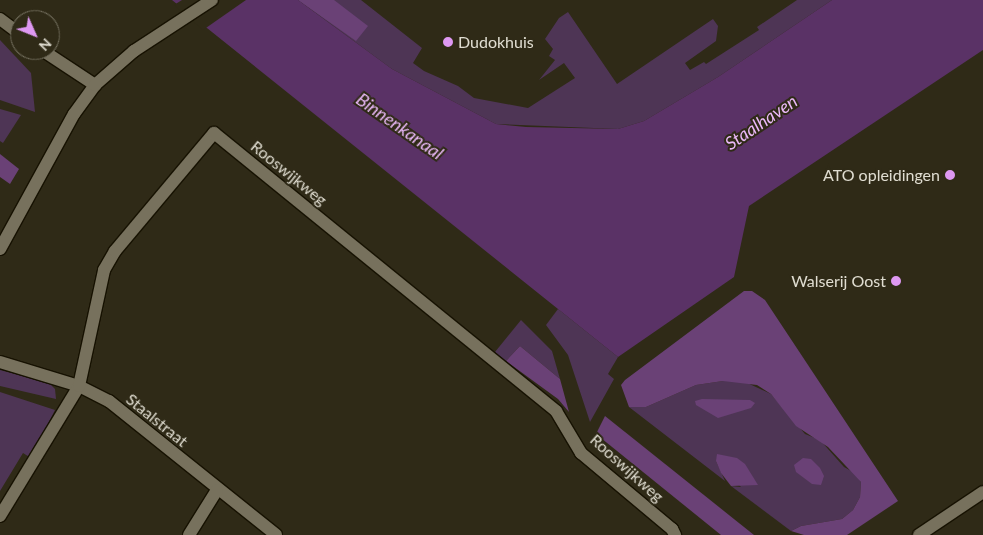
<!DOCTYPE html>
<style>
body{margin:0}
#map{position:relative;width:983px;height:535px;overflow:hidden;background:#2f2a17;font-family:Lato,sans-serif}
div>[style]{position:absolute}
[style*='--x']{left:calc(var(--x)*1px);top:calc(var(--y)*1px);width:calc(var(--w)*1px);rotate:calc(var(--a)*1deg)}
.green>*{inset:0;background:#4e3555}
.forest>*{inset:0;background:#6a4176}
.water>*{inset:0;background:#5a3266}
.pier>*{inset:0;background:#2f2a17}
.roads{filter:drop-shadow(1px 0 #171202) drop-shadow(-1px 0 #171202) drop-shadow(0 1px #171202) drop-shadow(0 -1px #171202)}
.minor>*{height:12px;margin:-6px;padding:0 6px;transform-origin:6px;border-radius:6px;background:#77715d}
.dots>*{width:14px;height:14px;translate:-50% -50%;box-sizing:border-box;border:2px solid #2f2a17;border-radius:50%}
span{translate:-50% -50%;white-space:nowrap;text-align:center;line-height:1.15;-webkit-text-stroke:4px #2f2a17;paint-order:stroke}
.poi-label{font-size:16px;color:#e0ddd1}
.left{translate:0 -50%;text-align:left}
.right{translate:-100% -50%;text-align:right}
.street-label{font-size:16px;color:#e0ddd1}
.water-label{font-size:18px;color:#ebb9f9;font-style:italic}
.north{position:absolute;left:10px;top:10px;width:50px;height:50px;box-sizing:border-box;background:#2f2a17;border:1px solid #767261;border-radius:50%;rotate:134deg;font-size:14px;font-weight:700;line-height:20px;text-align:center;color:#e0ddd1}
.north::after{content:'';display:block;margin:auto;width:18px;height:22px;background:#de98f2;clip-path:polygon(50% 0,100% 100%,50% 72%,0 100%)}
</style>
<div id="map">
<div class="green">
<i style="clip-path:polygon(298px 0,361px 0,422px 48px,413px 63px,424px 71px,458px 86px,474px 98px,528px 108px,575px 78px,564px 63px,539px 80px,555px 60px,549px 56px,553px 49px,545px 39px,559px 18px,568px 12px,617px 84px,713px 19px,718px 26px,716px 41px,685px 63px,690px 70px,704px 62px,706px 64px,759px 30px,757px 27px,797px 0,832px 0,718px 77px,644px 121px,618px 129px,496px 124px,392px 69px)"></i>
<i style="clip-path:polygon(0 40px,31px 73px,35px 112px,0 100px)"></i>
<i style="clip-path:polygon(0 109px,21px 115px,3px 143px,0 141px)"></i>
<i style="clip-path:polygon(558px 309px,618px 357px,608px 374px,614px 379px,590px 422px,568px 355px,546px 325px)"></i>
<i style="clip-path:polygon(521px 320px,552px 351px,560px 379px,520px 346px,506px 361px,495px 352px)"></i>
<i style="clip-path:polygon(0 370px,49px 383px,55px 389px,56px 399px,0 386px)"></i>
<i style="clip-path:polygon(723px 381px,743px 381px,771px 394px,805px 434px,820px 440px,844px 467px,855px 473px,861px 482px,860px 497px,853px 510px,842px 519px,801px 526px,791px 531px,731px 486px,741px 487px,716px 461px,725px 481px,629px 407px,646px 407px,696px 385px)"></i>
<i style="clip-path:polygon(0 392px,55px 410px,31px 458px,23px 453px,0 491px)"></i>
</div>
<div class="forest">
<i style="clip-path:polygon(298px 0,334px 0,368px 26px,356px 41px)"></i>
<i style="clip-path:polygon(0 154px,19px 169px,10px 184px,0 177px)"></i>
<i style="clip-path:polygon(744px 291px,752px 291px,765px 300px,898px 501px,847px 535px,804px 535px,791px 531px,801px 526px,842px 519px,853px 510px,860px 497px,861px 482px,828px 447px,796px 426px,771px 394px,757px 385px,723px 381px,696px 385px,646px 407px,629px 407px,621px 385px,625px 380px)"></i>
<i style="clip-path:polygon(520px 346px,560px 379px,569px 412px,558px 399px,506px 361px)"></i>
<i style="clip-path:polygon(702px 399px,750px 400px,755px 403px,751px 408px,718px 418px,696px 405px,695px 401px)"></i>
<i style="clip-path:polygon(605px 416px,754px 535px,721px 535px,596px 434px)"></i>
<i style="clip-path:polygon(717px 454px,737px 458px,745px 464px,758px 485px,731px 486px,721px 473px,716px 461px)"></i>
<i style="clip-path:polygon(803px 458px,811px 459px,820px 468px,824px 476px,821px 485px,812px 484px,796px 472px,794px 465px)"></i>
</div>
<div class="water">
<i style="clip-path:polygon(172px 0,298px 0,392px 69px,496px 124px,526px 127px,618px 129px,644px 121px,718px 77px,832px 0,983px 0,983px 50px,749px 206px,734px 277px,618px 357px)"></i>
</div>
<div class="pier">
<i style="clip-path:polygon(182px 0,246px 0,203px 30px,174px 5px)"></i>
</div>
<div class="roads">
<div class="minor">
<i style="--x:0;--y:19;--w:25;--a:37"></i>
<i style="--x:42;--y:50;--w:64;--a:33.4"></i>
<i style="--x:0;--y:249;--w:154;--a:-61.3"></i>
<i style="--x:74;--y:114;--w:36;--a:-54"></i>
<i style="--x:95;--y:85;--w:52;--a:-41.1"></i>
<i style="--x:134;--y:51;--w:93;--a:-33.2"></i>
<i style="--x:0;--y:362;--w:83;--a:16.9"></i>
<i style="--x:79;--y:386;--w:34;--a:27"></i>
<i style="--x:109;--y:401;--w:214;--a:38.7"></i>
<i style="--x:0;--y:516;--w:152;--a:-58.7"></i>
<i style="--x:79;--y:386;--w:119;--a:-77.8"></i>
<i style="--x:104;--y:270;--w:22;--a:-60"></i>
<i style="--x:115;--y:251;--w:154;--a:-50"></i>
<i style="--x:214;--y:133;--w:441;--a:39.1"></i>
<i style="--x:556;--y:411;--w:49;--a:59.2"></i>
<i style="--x:581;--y:453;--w:119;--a:39.9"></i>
<i style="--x:672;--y:529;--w:7;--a:63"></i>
<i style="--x:189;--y:535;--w:53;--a:-58.1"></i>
<i style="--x:919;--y:535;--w:77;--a:-33.9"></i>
</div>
</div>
<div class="dots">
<i style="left:448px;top:42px;background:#de98f2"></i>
<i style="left:950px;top:175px;background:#de98f2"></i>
<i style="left:896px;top:281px;background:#de98f2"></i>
</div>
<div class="poi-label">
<span class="left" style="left:458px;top:42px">Dudokhuis</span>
<span class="right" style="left:940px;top:175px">ATO opleidingen</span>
<span class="right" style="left:886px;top:281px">Walserij Oost</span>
</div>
<div class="street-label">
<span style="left:289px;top:173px;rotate:39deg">Rooswijkweg</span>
<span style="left:157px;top:420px;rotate:39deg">Staalstraat</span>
<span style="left:627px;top:468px;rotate:42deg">Rooswijkweg</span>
</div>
<div class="water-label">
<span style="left:761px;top:122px;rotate:-34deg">Staalhaven</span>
<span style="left:400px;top:126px;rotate:35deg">Binnenkanaal</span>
</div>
<div class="north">N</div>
</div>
